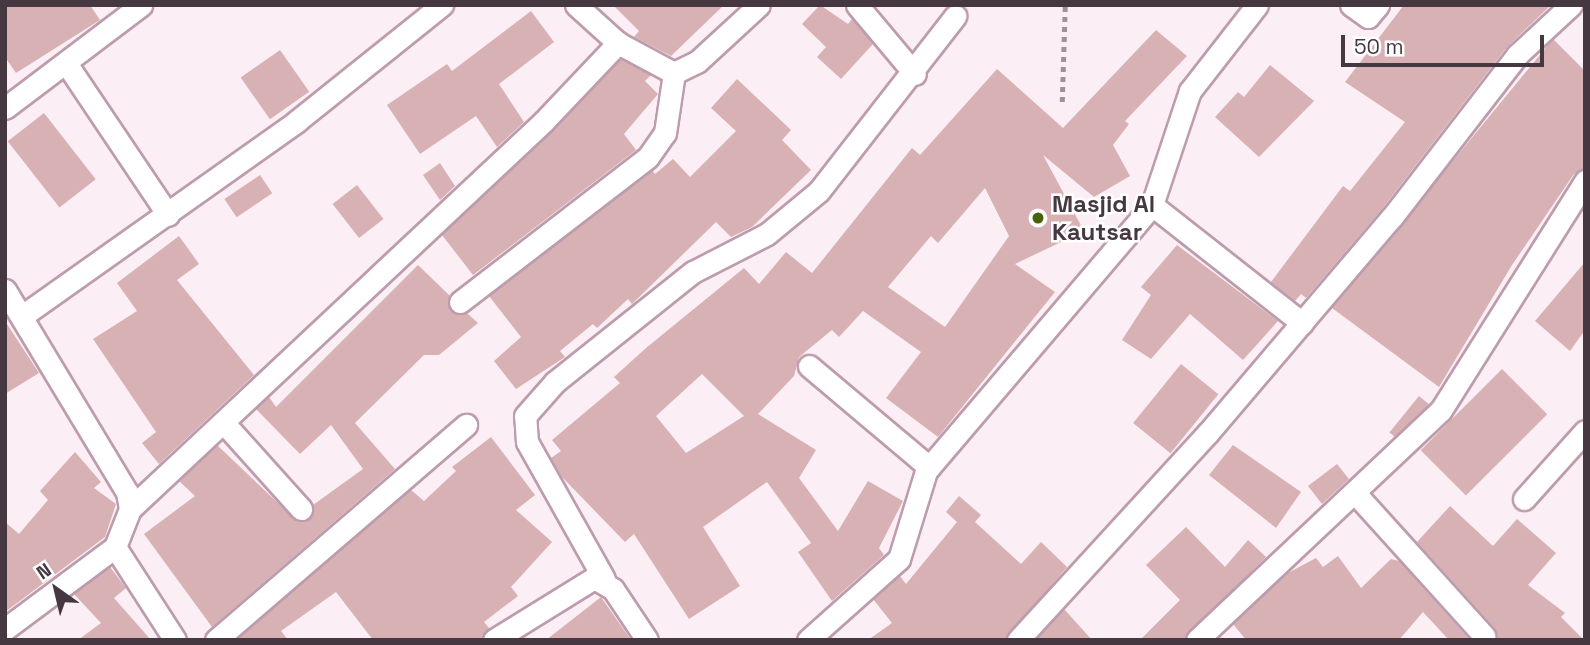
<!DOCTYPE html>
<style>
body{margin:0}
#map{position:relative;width:1590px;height:645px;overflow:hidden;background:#fceef5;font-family:"Space Grotesk",sans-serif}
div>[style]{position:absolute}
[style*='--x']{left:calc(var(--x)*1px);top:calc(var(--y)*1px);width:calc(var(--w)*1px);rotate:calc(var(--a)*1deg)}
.building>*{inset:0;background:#d8b1b4;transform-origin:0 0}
.path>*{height:4.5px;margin-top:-2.25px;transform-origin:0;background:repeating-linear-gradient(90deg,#9f9199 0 5px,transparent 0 10px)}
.roads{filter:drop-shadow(2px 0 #bd9cad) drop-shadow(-2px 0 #bd9cad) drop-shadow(0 2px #bd9cad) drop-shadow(0 -2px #bd9cad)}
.street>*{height:21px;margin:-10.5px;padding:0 10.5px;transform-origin:10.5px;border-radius:10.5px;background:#fff}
.dots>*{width:19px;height:19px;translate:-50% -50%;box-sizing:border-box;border:4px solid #fff;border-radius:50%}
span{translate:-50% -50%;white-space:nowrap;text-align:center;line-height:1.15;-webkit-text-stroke:5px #fff;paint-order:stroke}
.poi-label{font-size:24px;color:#463840;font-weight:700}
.left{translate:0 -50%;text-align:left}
.frame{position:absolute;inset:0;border:7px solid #463840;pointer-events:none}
.north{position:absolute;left:21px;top:554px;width:70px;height:70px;-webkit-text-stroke:5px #fff;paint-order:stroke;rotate:326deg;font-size:19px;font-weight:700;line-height:28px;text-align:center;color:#463840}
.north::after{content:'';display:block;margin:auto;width:24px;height:32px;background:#463840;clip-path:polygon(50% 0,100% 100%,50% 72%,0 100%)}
.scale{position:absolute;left:1341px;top:35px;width:203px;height:32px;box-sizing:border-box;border:4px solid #463840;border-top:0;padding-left:9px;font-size:21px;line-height:24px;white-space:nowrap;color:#463840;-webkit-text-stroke:5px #fff;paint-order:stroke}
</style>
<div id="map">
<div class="building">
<i style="clip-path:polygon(5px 5px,90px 5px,100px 20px,16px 73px,5px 57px)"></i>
<i style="clip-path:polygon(613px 5px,724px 5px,671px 56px,634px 37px,639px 31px)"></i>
<i style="clip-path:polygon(820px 5px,848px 24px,852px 19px,873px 44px,841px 79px,817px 57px,826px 47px,802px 24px)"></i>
<i style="clip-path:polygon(1404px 5px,1551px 5px,1507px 47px,1382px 209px,1306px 298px,1301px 294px,1295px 301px,1271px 282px,1343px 186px,1350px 191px,1405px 122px,1345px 82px)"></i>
<i style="clip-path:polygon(531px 11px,554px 42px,499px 84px,524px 122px,497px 147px,476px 116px,420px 154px,387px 105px,447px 64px,452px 71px)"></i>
<i style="clip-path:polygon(evenodd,1156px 30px,1187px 56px,1125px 121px,1129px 124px,1113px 145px,1130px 176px,1094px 197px,1043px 155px,1084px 231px,1015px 264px,1055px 292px,938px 437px,886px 398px,921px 352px,863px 311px,839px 337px,832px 330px,799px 357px,794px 376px,758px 414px,816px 450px,799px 478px,838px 531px,868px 481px,903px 501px,879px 548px,884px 555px,832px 601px,798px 552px,811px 543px,767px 482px,703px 527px,740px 586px,689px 619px,634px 534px,625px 542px,562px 477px,551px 458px,561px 451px,552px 440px,620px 383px,614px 377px,646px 348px,744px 268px,759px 284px,786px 252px,812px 273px,912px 148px,920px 155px,997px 69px,1063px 128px,1156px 30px,985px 188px,1009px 236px,945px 327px,888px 287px,931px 236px,938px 243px,985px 188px,1156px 30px,702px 374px,744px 416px,686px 453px,656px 416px,702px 374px)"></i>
<i style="clip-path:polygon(1553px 39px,1585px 71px,1585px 168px,1574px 174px,1512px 265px,1439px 387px,1332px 308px)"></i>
<i style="left:280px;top:50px;width:51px;height:48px;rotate:55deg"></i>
<i style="clip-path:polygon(621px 59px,651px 75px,645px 81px,658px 94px,624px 134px,636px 150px,473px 275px,442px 235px)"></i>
<i style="clip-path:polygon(1270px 65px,1314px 101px,1259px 157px,1215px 117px,1238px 92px,1244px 97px)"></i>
<i style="clip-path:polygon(737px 79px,791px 130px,782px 140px,811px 170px,752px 227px,731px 237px,716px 222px,632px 304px,628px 299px,597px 328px,593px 324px,560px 351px,565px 357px,516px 389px,494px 361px,521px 337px,489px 296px,652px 170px,655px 174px,673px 159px,690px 177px,736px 131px,711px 108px)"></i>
<i style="left:44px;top:113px;width:84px;height:46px;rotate:52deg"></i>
<i style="clip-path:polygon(440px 163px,455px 186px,440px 200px,423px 175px)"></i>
<i style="left:260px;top:175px;width:22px;height:43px;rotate:56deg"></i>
<i style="left:357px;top:185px;width:43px;height:31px;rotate:52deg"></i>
<i style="clip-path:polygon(179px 236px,199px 264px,177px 280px,254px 375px,159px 464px,142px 443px,156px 432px,93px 339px,137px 311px,117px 283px)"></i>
<i style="clip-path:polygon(1177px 245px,1278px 321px,1243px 360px,1190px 314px,1151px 359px,1122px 340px,1151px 295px,1141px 287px)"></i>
<i style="clip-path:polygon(1585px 262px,1585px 330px,1570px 351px,1535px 321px)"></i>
<i style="clip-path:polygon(418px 265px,449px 295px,450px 311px,467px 313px,478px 323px,439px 355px,424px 355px,355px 423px,395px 469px,212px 627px,144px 534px,195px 496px,179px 481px,217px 445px,298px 522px,309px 519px,313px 505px,363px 469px,331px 425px,300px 454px,256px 409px,269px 397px,276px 407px)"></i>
<i style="clip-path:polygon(5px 321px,39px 373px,5px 394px)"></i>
<i style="left:1181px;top:364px;width:48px;height:76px;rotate:39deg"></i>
<i style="left:1502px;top:369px;width:64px;height:115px;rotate:45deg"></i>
<i style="left:1419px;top:396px;width:13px;height:47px;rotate:39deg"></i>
<i style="clip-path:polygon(491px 437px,535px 495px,516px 510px,552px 542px,511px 587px,518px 596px,484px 622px,489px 628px,481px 640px,373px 640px,336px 592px,281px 631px,288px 640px,236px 640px,411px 490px,424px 501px,456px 471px,452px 467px)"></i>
<i style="clip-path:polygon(1233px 445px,1301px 492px,1276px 528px,1209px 475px)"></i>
<i style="clip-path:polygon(75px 452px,101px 482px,94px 488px,116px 504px,105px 537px,5px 612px,5px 522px,19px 534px,48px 500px,40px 491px)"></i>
<i style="clip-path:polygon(1337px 464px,1349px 479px,1322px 504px,1308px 486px)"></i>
<i style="clip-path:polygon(959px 496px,981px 515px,975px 522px,1021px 564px,1041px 542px,1067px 567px,1005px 640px,868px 640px,892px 623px,873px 599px,900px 576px,906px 584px,957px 522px,946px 512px)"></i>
<i style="clip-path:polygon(1450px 506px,1493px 546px,1517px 519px,1556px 553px,1528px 585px,1565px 613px,1561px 617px,1584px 640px,1496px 640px,1494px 627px,1417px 542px)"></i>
<i style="clip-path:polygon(1186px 527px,1225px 567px,1248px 540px,1266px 557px,1184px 640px,1140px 640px,1180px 600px,1146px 565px)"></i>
<i style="clip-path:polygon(1338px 556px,1361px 588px,1391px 559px,1399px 561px,1470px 640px,1449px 640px,1423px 612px,1399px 640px,1246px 640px,1233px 624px,1286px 574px,1316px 558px,1323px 567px)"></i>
<i style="clip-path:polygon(110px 567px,126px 588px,114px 598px,151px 640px,78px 640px,101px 623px,74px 594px)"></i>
<i style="clip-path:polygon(601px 597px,631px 640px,546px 640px)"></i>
<i style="clip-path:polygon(1064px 609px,1092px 640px,1036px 640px)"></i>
</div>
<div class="path">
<i style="--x:1062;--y:102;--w:97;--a:-88.2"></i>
</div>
<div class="roads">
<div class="street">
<i style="--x:576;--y:5;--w:57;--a:42.1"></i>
<i style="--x:618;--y:43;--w:64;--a:28.2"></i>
<i style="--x:674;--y:73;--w:25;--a:-26"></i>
<i style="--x:697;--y:62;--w:84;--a:-42.6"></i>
<i style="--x:857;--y:5;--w:90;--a:50"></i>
<i style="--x:1351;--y:5;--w:21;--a:35"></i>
<i style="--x:1368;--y:17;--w:16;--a:-50"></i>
<i style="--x:66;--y:63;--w:183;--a:56.1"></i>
<i style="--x:5;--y:108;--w:171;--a:-37.1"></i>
<i style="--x:1152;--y:205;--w:191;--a:38.2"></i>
<i style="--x:5;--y:290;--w:236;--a:58.9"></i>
<i style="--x:127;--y:492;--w:17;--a:80"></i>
<i style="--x:130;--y:509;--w:41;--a:111.5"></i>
<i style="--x:115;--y:547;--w:111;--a:57.2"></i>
<i style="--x:460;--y:302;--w:237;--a:-37.6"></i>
<i style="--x:648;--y:157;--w:29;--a:-55"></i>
<i style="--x:665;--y:133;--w:61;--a:-81.5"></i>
<i style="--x:22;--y:316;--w:337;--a:-35.3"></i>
<i style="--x:297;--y:121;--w:186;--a:-38.7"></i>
<i style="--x:809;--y:366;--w:157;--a:40.1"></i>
<i style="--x:223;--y:422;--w:117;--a:48.1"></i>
<i style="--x:1355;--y:493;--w:193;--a:47.9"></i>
<i style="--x:1524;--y:499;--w:91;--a:-48.1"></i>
<i style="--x:130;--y:509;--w:567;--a:-43.14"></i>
<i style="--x:544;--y:121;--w:108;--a:-46.5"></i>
<i style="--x:604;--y:579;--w:157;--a:-119.3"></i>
<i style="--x:527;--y:442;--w:26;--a:-94"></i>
<i style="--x:525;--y:416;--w:45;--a:-48.6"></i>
<i style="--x:555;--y:382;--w:176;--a:-38.6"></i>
<i style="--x:693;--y:272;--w:83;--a:-27.2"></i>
<i style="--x:767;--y:234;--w:67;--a:-39.6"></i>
<i style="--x:819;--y:191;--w:222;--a:-52.1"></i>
<i style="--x:5;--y:629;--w:137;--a:-36.7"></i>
<i style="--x:216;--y:640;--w:330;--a:-40.7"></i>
<i style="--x:494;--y:640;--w:118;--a:-31.8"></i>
<i style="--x:594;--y:578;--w:22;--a:30"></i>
<i style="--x:613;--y:589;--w:61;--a:56.3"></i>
<i style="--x:808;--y:640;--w:122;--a:-41.7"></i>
<i style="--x:899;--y:559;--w:92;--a:-72.9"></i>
<i style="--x:926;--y:471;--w:349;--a:-49.6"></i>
<i style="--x:1152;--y:205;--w:120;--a:-71.6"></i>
<i style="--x:1190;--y:91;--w:109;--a:-52.1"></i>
<i style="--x:1018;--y:640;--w:280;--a:-47.5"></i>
<i style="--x:1207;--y:434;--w:285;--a:-49.6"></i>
<i style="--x:1392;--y:217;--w:205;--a:-52.3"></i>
<i style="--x:1517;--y:55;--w:74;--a:-42.8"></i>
<i style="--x:1197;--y:640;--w:335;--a:-43.3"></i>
<i style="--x:1441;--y:410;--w:271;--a:-57.8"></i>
</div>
</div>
<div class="dots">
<i style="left:1038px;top:218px;background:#4a600c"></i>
</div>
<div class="poi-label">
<span class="left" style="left:1052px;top:218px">Masjid Al<br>Kautsar</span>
</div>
<div class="frame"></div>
<div class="north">N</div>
<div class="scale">50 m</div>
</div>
